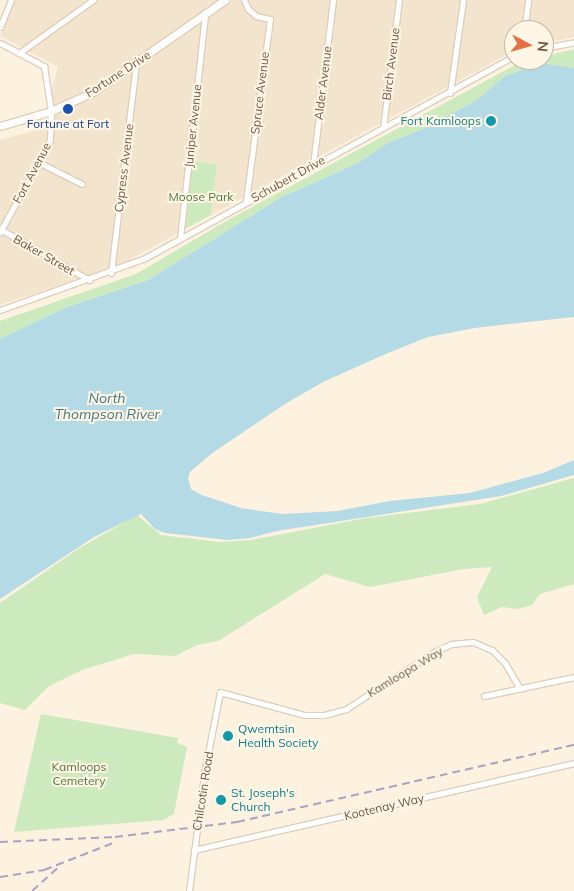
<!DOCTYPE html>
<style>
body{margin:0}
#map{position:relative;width:574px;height:891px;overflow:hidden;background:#fcf2df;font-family:Mulish,sans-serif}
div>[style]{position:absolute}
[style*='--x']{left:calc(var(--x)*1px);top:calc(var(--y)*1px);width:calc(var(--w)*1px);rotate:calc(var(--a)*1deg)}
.residential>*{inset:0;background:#f3e4cd}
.green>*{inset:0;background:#cde9be}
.water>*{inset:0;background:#b4dbe5}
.roads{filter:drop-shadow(1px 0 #dfcebb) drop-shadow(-1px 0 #dfcebb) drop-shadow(0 1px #dfcebb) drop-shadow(0 -1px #dfcebb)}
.minor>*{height:5px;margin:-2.5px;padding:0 2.5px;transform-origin:2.5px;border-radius:2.5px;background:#fff}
.secondary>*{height:7px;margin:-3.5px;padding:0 3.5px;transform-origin:3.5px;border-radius:3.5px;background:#fff}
.rail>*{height:2px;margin-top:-1px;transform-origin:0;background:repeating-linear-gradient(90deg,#b49fc4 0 8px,transparent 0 13px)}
.dots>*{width:14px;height:14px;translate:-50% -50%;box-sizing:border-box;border:2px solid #fff6e5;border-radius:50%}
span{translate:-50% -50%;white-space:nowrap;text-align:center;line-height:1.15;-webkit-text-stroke:4px #fff6e5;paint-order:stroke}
.street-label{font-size:12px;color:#725847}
.culture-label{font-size:12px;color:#0d838f}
.right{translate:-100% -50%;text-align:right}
.left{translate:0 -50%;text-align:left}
.transit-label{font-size:12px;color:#164399}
.park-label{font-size:12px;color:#4d783f}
.water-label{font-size:14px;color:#417785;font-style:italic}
.north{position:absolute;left:504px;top:20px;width:50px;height:50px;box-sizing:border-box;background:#fff6e5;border:1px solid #c7b7a6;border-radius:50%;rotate:96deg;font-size:14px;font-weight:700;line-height:20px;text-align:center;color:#725847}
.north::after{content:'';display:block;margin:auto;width:18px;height:22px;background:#e76f43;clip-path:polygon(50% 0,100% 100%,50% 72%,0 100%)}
</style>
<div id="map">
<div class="residential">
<i style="clip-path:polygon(15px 0,574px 0,574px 37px,544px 43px,544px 30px,514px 30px,514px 51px,211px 215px,217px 164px,193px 161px,185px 229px,122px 264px,0 305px,0 140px,41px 129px,58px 67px,0 36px)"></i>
</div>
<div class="green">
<i style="clip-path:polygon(574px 49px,574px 68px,542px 63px,505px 76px,477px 100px,425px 128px,388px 143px,358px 163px,280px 198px,148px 280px,67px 307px,0 339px,0 321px,136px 274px,228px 220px,519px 63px,544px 60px,544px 57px)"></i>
<i style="clip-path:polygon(192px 161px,217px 164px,211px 215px,185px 229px)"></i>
<i style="clip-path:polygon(574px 478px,574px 584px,540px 594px,532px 605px,517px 609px,502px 607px,484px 615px,477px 597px,492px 567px,464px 569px,370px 587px,325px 574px,218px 641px,197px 645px,175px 656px,134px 654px,82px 670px,49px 686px,25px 710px,0 703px,0 603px,78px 549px,137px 515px,161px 535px,220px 542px,252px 540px,366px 518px,480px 504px)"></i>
<i style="clip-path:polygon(41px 714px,178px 738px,177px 743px,187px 747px,174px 814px,163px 820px,14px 832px)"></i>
</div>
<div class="water">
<i style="clip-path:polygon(542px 63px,574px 68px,574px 317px,475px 328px,428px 337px,388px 353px,323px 382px,285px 404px,211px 454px,190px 472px,188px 478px,191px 489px,202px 495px,241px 508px,282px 514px,337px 511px,390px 501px,470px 493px,543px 473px,574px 460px,574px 475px,501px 496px,277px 531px,250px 538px,228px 540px,165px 533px,155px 529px,141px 514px,94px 537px,0 599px,0 339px,67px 307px,148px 280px,280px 198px,358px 163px,388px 143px,425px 128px,477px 100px,505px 76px)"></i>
</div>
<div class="roads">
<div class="minor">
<i style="--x:244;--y:0;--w:10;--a:66"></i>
<i style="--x:248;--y:9;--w:11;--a:41"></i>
<i style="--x:256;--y:16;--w:14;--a:12"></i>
<i style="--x:270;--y:19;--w:185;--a:97.5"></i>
<i style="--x:0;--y:27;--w:29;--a:-68"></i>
<i style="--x:524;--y:30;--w:30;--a:-82"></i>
<i style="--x:0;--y:43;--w:50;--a:27.6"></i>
<i style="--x:44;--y:66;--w:46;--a:81.2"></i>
<i style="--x:51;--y:111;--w:29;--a:92"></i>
<i style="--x:50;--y:140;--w:105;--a:118.5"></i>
<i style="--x:544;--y:48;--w:31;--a:-11"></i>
<i style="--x:19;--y:53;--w:91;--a:-35.6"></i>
<i style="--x:450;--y:93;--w:94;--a:-82"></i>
<i style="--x:383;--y:128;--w:129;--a:-82.9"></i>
<i style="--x:38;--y:162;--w:49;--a:26.6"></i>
<i style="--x:313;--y:165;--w:166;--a:-83.1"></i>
<i style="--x:0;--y:229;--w:103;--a:29.8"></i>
<i style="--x:180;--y:238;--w:224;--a:-83.6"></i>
<i style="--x:111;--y:273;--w:210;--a:-83.2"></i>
<i style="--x:0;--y:310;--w:154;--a:-19.7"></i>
<i style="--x:145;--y:258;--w:421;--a:-28.7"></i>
<i style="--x:484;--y:696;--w:92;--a:-11.9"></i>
<i style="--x:194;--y:850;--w:390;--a:-12.9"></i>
<i style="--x:189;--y:891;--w:124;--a:-82.6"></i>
<i style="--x:205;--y:768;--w:77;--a:-78.8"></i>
<i style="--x:220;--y:692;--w:87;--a:15.3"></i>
<i style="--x:304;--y:715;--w:20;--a:0"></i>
<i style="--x:324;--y:715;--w:23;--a:-15"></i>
<i style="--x:346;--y:709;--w:105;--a:-32.9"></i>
<i style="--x:434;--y:652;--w:19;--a:-25"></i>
<i style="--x:451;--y:644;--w:22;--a:-5"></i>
<i style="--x:473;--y:642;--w:21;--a:23"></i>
<i style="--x:492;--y:650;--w:18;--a:45"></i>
<i style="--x:505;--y:663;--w:30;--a:60"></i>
</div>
<div class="secondary">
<i style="--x:0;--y:126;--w:53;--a:-16.4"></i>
<i style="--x:51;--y:111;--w:46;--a:-24.3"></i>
<i style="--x:93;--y:92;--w:161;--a:-34.9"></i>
</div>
</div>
<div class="rail">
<i style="--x:0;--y:842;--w:115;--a:-2.5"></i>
<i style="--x:115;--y:837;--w:123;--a:-7"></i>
<i style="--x:237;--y:822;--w:346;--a:-12.9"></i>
<i style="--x:0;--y:877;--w:45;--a:-9"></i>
<i style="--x:44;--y:870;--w:77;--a:-21.3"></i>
<i style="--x:32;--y:891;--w:36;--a:-42"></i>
</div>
<div class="dots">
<i style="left:68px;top:109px;background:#1a4fb4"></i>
<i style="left:491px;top:121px;background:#0f9aa8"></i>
<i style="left:228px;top:736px;background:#0f9aa8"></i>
<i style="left:221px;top:800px;background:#0f9aa8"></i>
</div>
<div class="street-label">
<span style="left:391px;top:64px;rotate:-83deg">Birch Avenue</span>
<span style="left:118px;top:74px;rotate:-33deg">Fortune Drive</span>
<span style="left:323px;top:83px;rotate:-83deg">Alder Avenue</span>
<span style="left:260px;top:93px;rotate:-83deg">Spruce Avenue</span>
<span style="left:193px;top:126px;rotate:-84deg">Juniper Avenue</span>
<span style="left:124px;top:168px;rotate:-83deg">Cypress Avenue</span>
<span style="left:32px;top:173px;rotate:-62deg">Fort Avenue</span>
<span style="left:288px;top:179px;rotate:-29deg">Schubert Drive</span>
<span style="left:44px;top:255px;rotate:30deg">Baker Street</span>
<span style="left:405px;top:672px;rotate:-31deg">Kamloopa Way</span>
<span style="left:203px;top:791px;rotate:-81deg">Chilcotin Road</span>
<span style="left:384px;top:807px;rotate:-13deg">Kootenay Way</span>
</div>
<div class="culture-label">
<span class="right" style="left:481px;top:121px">Fort Kamloops</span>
<span class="left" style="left:238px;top:736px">Qwemtsin<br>Health Society</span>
<span class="left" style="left:231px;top:800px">St. Joseph's<br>Church</span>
</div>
<div class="transit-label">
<span style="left:68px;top:124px">Fortune at Fort</span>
</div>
<div class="park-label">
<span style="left:201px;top:197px">Moose Park</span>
<span style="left:79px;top:774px">Kamloops<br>Cemetery</span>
</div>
<div class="water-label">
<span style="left:107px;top:406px">North<br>Thompson River</span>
</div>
<div class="north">N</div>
</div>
